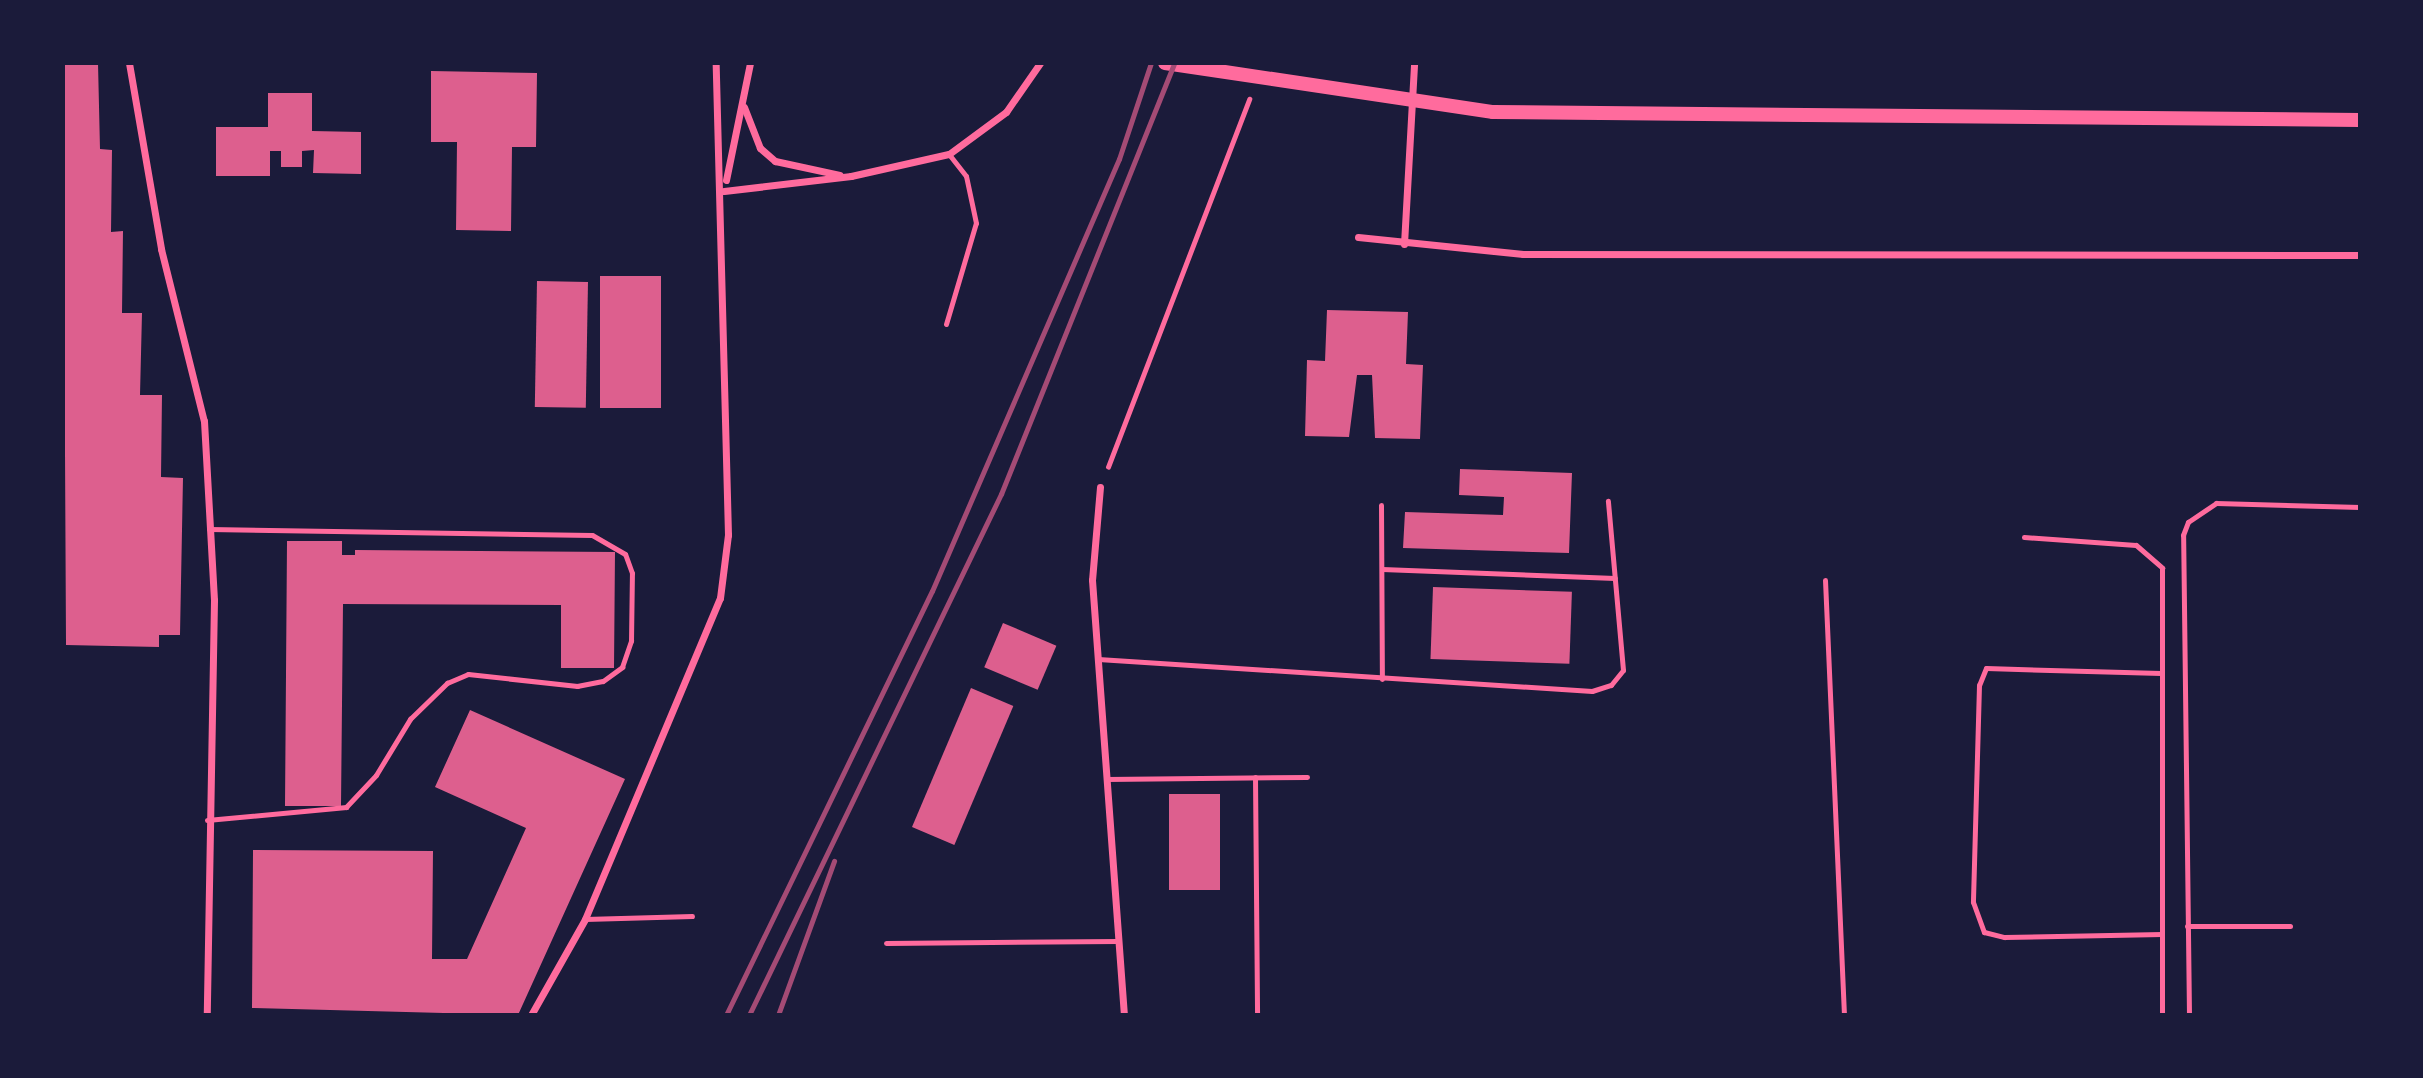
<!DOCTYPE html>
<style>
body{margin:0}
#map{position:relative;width:2423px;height:1078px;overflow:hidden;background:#1b1b3a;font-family:"Noto Sans",sans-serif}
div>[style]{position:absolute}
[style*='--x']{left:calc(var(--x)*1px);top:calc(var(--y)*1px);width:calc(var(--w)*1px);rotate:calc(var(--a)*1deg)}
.building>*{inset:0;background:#dd5f8e;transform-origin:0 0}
.path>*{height:4.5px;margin:-2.25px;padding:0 2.25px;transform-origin:2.25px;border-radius:2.25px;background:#ff6b9d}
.service>*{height:5px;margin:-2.5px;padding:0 2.5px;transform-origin:2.5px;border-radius:2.5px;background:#ff6b9d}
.minor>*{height:7px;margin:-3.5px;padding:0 3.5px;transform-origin:3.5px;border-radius:3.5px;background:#ff6b9d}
.secondary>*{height:14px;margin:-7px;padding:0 7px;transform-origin:7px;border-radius:7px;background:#ff6b9d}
.rail>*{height:5px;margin:-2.5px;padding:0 2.5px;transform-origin:2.5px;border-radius:2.5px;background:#a44b75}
span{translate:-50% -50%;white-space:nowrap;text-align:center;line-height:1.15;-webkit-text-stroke:6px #1b1b3a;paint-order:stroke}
.frame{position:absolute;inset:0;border:65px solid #1b1b3a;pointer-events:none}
</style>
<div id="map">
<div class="building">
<i style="clip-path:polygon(63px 63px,98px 63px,100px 149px,112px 150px,111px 232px,123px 231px,122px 313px,142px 313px,140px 395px,162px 395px,161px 477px,183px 478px,180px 635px,159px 635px,159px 647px,66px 645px)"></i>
<i style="clip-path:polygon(431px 71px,537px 73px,536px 147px,512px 147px,511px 231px,456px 230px,457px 142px,431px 142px)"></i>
<i style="clip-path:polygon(268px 93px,312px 93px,312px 131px,361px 132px,361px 174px,313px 173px,314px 150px,302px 151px,302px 167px,281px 167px,281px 151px,270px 151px,270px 176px,216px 176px,216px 127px,268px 127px)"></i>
<i style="left:600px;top:276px;width:61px;height:132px"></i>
<i style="left:537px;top:281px;width:51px;height:126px;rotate:1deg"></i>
<i style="clip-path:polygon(1327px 310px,1408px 312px,1406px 364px,1423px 365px,1420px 439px,1375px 438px,1372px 375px,1357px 375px,1349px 437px,1305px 436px,1307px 360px,1325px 361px)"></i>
<i style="clip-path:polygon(1460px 469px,1572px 473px,1569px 553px,1403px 548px,1405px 512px,1503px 515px,1504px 497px,1459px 495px)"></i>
<i style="clip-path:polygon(287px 541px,342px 541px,342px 555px,355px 555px,355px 550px,615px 552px,614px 668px,561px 668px,561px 605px,343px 604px,341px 806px,285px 806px)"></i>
<i style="left:1433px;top:587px;width:139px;height:72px;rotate:2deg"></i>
<i style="left:1003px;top:623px;width:58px;height:48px;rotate:23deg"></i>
<i style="left:971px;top:688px;width:46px;height:151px;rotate:23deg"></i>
<i style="clip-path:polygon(470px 710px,625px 779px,518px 1015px,252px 1008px,253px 850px,433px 851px,432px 959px,467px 959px,526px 828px,435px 787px)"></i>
<i style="left:1169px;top:794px;width:51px;height:96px"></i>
</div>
<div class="path">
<i style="--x:1108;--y:467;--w:394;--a:-69"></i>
</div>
<div class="service">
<i style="--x:946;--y:324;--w:105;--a:-73.5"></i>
<i style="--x:976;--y:223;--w:48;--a:-102"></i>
<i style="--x:966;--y:176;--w:28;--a:-128"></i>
<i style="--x:1381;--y:505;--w:174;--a:89.7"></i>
<i style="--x:2024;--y:537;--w:112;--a:4.1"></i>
<i style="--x:2136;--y:545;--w:35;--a:41"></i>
<i style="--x:2162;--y:568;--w:447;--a:90"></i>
<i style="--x:1382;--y:569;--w:233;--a:2.2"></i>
<i style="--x:1825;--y:580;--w:435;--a:87.5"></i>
<i style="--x:1098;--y:659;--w:495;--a:3.7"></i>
<i style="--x:1592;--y:691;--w:20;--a:-18"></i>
<i style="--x:1611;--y:685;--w:19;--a:-51"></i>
<i style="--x:1623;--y:670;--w:170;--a:-95.1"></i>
<i style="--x:2161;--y:673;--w:175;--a:-178.4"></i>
<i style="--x:1986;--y:668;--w:18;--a:112"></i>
<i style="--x:1979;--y:685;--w:217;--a:91.6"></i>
<i style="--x:1973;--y:902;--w:32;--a:70"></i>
<i style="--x:1984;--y:932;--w:21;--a:14"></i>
<i style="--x:2004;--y:937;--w:158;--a:-1.1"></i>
<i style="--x:1255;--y:777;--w:238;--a:89.5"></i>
<i style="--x:1106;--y:779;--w:201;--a:-0.6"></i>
<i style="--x:207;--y:820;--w:140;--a:-5.3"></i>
<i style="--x:346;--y:807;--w:44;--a:-46.8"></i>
<i style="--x:376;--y:775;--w:66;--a:-58.7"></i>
<i style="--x:410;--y:719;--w:52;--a:-44.2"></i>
<i style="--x:447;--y:683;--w:23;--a:-23"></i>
<i style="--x:468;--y:674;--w:110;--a:6.3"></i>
<i style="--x:577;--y:686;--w:26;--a:-11"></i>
<i style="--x:603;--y:681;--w:24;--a:-36"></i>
<i style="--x:622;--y:667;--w:28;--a:-71"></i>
<i style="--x:631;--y:641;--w:68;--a:-89.2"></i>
<i style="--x:632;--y:573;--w:20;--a:-110"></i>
<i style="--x:625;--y:554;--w:38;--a:-150"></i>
<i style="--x:592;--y:535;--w:383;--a:-179.1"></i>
<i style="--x:585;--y:919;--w:107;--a:-1.6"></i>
<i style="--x:2187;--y:926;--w:103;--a:0"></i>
<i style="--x:886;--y:943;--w:232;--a:-0.5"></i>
<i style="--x:2189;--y:1015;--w:480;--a:-90.7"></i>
<i style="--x:2183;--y:535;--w:14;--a:-69"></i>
<i style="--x:2188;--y:522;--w:34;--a:-34"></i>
<i style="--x:2216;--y:503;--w:144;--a:1.6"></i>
</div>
<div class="minor">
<i style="--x:129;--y:63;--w:189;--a:80.2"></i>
<i style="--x:161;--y:249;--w:177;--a:76"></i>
<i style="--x:204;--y:421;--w:179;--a:86.8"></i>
<i style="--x:214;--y:600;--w:415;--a:91"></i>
<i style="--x:744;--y:107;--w:44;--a:68.7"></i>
<i style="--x:760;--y:148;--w:20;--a:41"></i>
<i style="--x:775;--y:161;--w:66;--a:12.2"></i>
<i style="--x:726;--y:180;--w:119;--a:-78.4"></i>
<i style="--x:724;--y:191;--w:128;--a:-6.7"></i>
<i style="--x:851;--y:176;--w:100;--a:-12.7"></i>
<i style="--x:949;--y:154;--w:71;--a:-36.4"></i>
<i style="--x:1006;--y:112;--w:60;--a:-55.2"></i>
<i style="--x:1358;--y:237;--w:166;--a:5.9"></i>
<i style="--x:1523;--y:254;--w:837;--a:0.07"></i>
<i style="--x:1404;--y:244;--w:181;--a:-86.8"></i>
<i style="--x:1100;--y:487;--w:93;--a:94.9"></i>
<i style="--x:1092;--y:580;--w:436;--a:85.8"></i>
<i style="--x:531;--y:1015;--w:110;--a:-60.6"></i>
<i style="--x:585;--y:919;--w:348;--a:-67.2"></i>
<i style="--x:720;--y:598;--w:64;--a:-82.8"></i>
<i style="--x:728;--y:535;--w:472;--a:-91.5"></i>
</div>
<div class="secondary">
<i style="--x:1165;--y:63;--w:332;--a:8.5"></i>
<i style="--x:1493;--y:112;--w:867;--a:0.53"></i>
</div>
<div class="rail">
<i style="--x:726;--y:1015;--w:471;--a:-64.1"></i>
<i style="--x:932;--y:591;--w:471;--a:-66.6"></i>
<i style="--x:1119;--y:159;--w:101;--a:-71.6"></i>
<i style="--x:749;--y:1015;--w:579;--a:-64.19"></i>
<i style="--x:1001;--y:494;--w:464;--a:-68.1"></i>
<i style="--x:778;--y:1015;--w:164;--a:-70"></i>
</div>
<div class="frame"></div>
</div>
